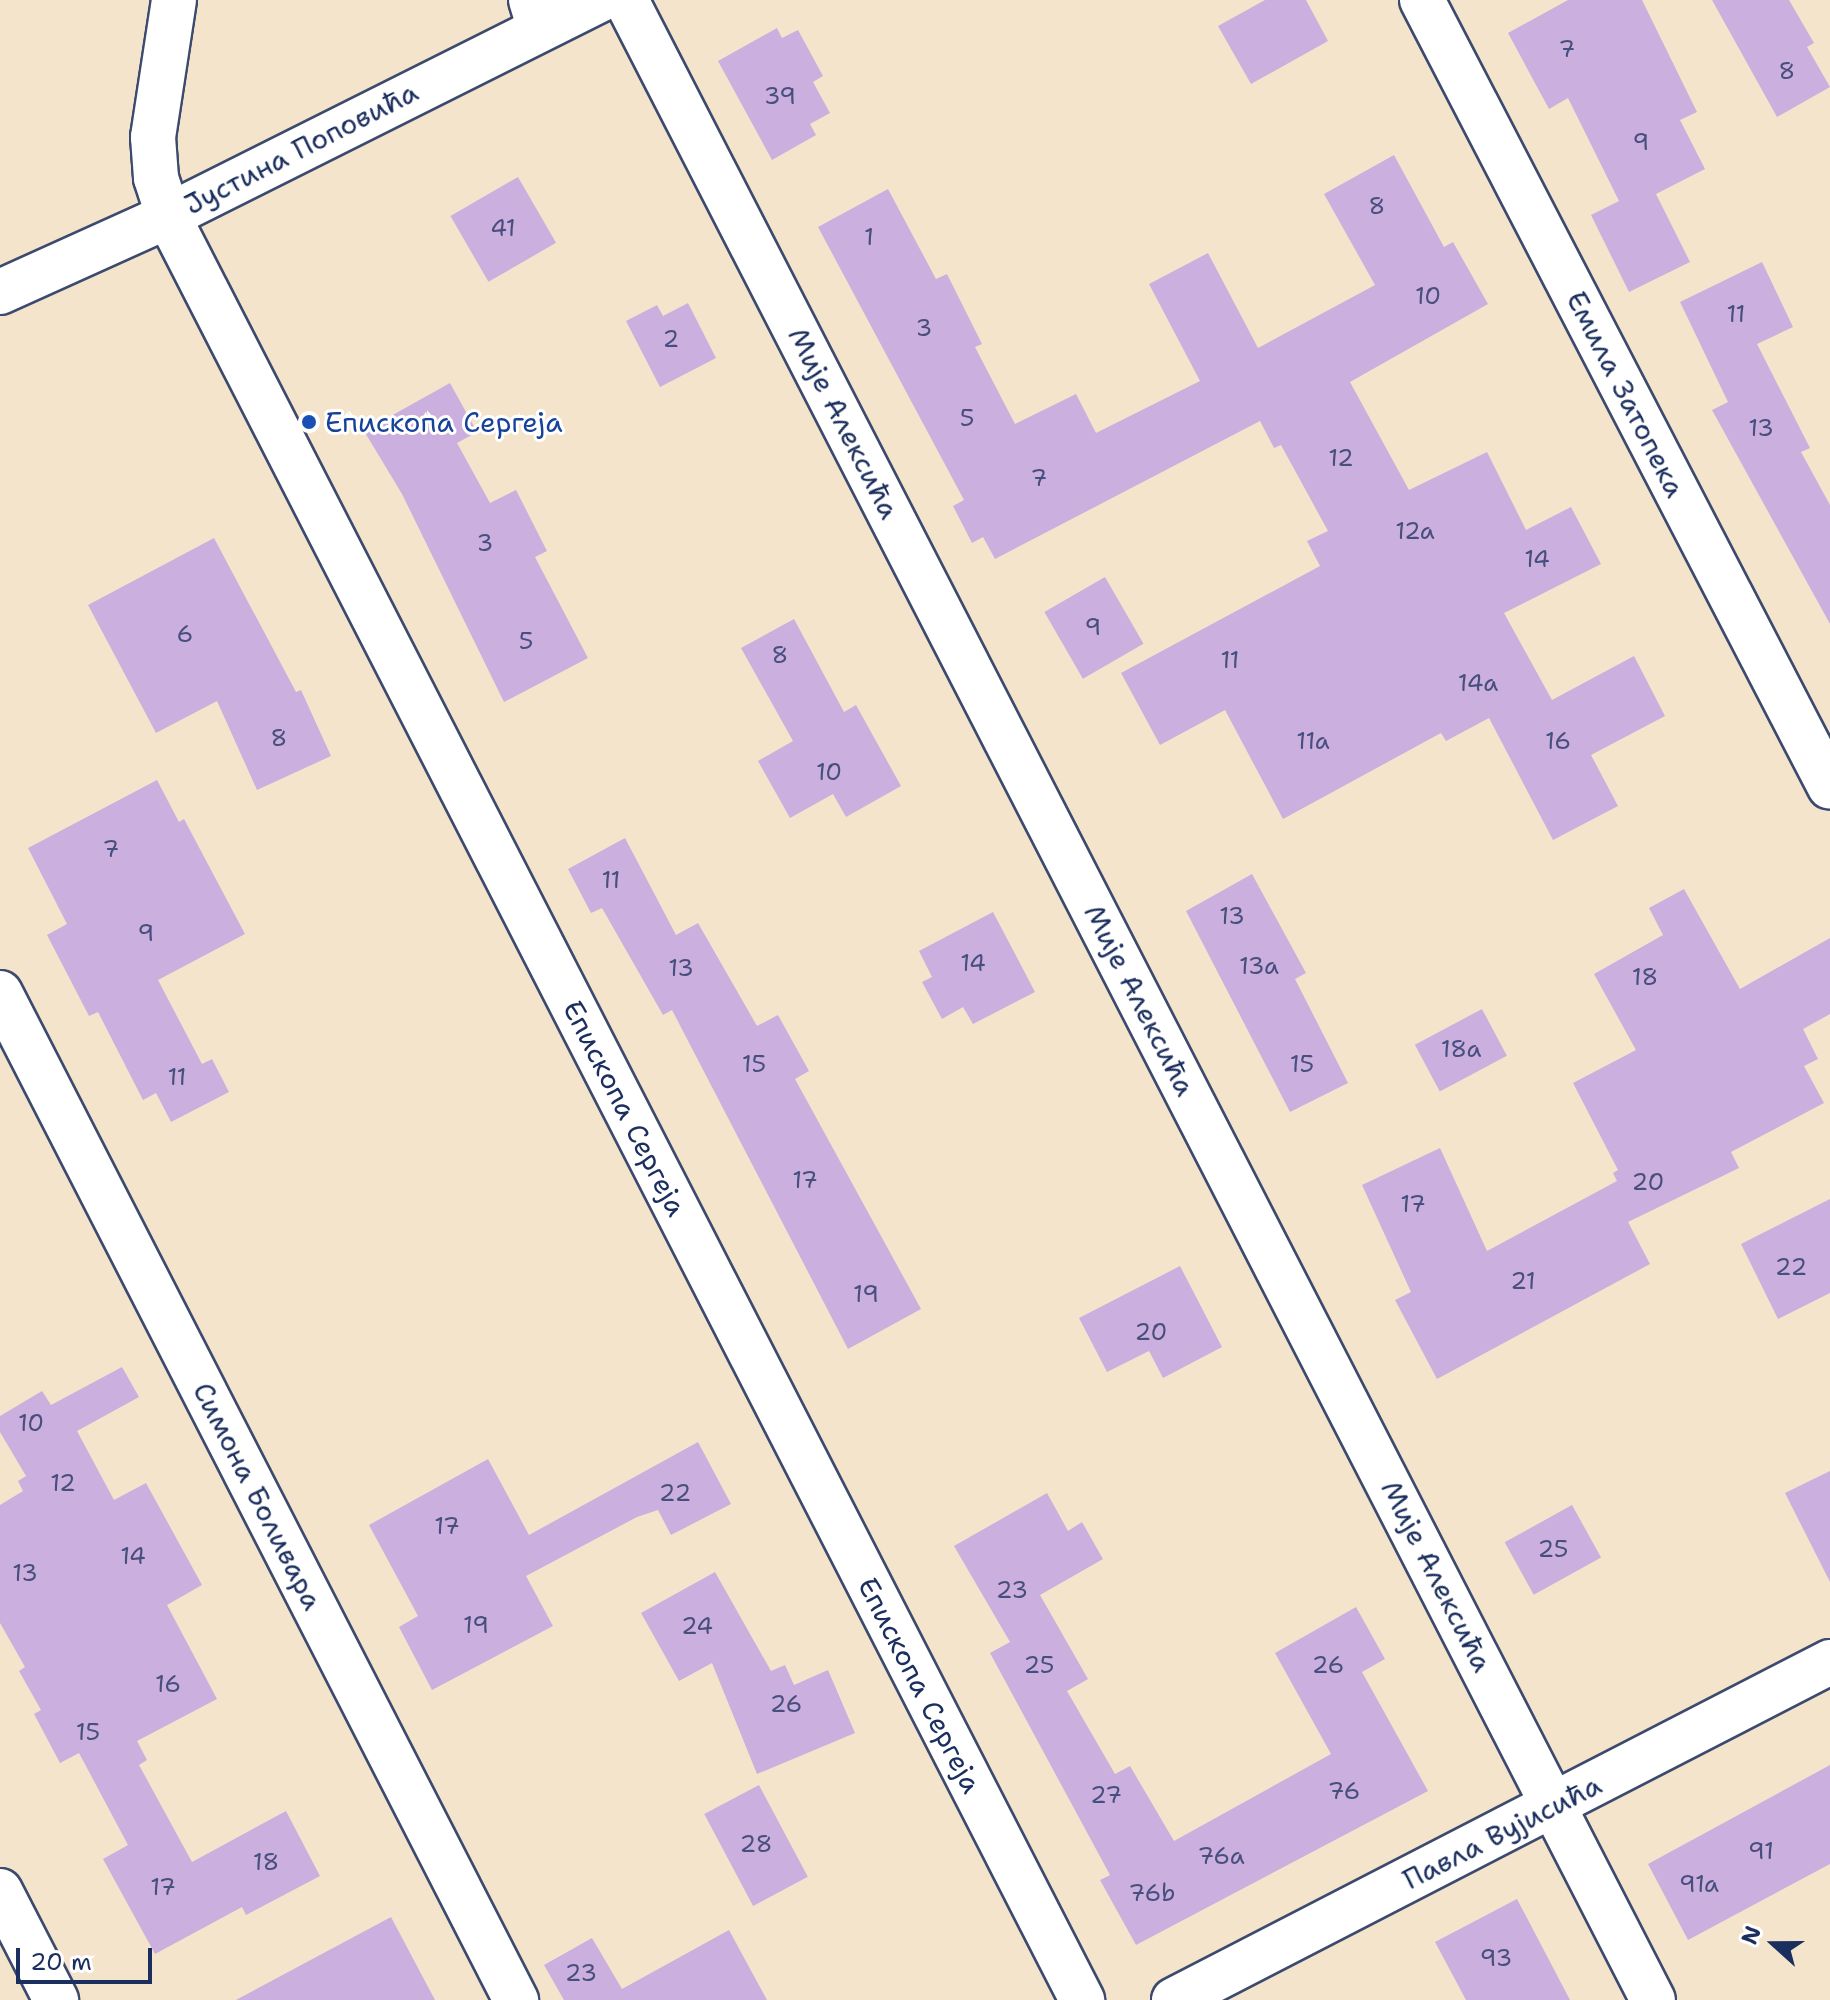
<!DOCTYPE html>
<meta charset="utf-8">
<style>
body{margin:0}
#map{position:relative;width:1830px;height:2000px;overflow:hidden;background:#f5e4cc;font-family:"Shantell Sans",sans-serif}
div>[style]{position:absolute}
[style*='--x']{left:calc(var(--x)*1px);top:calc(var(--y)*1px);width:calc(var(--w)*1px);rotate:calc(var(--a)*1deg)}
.building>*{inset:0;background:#cbafde;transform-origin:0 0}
.roads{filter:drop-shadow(2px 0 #3c4a6e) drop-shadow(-2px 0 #3c4a6e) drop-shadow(0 2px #3c4a6e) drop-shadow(0 -2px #3c4a6e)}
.minor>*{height:44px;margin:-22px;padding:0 22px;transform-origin:22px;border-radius:22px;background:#fff}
.tertiary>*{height:44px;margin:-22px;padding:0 22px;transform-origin:22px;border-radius:22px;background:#fff}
.dots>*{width:22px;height:22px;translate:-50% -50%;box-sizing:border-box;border:4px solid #fff;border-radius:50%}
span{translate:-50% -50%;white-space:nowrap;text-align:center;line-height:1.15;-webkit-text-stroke:6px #fff;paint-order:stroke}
.number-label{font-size:24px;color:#474f7e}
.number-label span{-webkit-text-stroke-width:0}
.street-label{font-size:28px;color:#1b2f5e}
.transit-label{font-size:28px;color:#164399}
.left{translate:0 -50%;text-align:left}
.north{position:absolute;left:1734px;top:1904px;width:80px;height:80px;-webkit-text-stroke:6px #fff;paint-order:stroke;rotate:291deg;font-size:22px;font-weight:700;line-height:32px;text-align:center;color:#1b2f5e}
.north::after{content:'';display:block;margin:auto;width:28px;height:36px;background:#1b2f5e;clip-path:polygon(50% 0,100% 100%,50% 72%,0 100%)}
.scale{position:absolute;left:16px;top:1948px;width:136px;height:36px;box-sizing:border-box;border:4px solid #1b2f5e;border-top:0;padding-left:10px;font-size:24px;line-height:28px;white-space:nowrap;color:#1b2f5e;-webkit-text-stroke:6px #fff;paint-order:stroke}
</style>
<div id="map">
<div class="building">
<i style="clip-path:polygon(1265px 0,1306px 0,1328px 41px,1251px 84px,1218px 26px)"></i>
<i style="clip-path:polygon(1568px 0,1642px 0,1697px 112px,1680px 120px,1705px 169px,1656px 194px,1690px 262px,1629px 292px,1591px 215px,1619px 201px,1568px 98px,1549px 109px,1508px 33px)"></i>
<i style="clip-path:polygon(1712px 0,1789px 0,1814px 43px,1807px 47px,1830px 87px,1777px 117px)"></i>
<i style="clip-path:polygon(777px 28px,782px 38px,798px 30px,823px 76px,813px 82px,830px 113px,810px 124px,816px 135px,772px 160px,718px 61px)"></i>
<i style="clip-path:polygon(1394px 155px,1444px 247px,1453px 242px,1488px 304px,1350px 382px,1409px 490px,1487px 452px,1526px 530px,1571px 507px,1601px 564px,1504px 613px,1552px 700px,1634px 656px,1665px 716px,1591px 755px,1618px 806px,1553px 840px,1489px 718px,1446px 741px,1441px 733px,1283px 819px,1225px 710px,1160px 745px,1121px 673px,1320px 566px,1307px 541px,1328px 531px,1281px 445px,1274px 448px,1260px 421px,995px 559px,983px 537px,972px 543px,953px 506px,964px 500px,818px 227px,888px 189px,936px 279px,947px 274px,982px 344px,975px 347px,1015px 424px,1076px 394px,1096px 433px,1200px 381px,1149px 284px,1208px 253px,1258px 348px,1375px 285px,1324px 194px)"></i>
<i style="left:518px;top:177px;width:76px;height:78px;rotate:60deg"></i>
<i style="clip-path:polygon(1762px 262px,1793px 327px,1757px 344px,1810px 448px,1801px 452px,1830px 505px,1830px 624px,1712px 410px,1728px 402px,1680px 302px)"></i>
<i style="clip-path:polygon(688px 303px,716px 358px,660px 387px,626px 321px,657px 305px,663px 316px)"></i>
<i style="clip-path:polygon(450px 383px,477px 432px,457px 443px,490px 503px,516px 490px,547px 551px,535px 557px,588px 658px,504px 702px,402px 494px,364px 431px)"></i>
<i style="clip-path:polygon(214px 538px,296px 692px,301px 690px,331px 756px,257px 790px,217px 701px,156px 733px,88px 605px)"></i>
<i style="left:1105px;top:577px;width:77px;height:70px;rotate:60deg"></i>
<i style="clip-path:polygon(794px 619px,844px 712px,856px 705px,901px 786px,846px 817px,833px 794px,790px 818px,758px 761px,793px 741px,741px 648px)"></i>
<i style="clip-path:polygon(157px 780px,179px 822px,184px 819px,245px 934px,158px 980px,202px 1064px,212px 1059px,229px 1092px,171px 1122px,156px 1093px,143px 1100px,98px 1012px,89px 1016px,47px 935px,67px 924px,28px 848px)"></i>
<i style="clip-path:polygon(625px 838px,676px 935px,698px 923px,757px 1026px,778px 1015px,809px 1071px,795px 1079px,921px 1309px,848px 1349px,672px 1010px,663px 1015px,602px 908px,591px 913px,568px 869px)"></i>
<i style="clip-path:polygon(1252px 874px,1306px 973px,1295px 979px,1348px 1083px,1290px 1112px,1186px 911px)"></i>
<i style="clip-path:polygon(1684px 889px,1740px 989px,1830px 938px,1830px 1014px,1803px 1029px,1818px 1059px,1804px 1066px,1824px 1103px,1731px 1152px,1739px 1168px,1628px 1222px,1650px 1264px,1437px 1379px,1395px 1300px,1411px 1292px,1362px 1185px,1440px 1148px,1487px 1251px,1617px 1181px,1613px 1173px,1618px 1170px,1573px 1083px,1636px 1050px,1594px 974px,1663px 935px,1649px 908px)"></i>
<i style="clip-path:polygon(993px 912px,1035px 992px,973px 1024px,963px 1007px,942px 1019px,922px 982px,932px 977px,919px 951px)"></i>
<i style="left:1482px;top:1009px;width:53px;height:76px;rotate:62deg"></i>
<i style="clip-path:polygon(1830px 1199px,1830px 1293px,1778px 1319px,1741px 1244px)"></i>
<i style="clip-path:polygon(1180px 1266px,1222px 1347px,1163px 1378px,1149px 1351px,1107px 1372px,1079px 1318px)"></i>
<i style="clip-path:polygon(122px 1367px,139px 1397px,77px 1431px,114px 1500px,146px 1483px,202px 1585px,167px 1605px,217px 1699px,137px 1741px,147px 1760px,139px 1765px,192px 1862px,286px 1811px,320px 1876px,246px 1915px,242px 1907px,155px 1954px,103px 1859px,128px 1845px,79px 1753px,60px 1763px,34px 1714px,41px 1710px,19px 1671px,25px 1667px,0 1623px,0 1505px,23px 1491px,18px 1481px,26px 1476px,0 1432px,0 1416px,42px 1391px,51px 1405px)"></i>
<i style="clip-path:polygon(698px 1442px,731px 1504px,671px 1535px,658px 1510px,637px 1517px,526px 1576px,553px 1626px,432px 1690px,399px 1627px,418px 1616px,369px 1525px,488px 1459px,529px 1535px)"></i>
<i style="clip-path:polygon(1830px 1471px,1830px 1582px,1785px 1493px)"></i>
<i style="clip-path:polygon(1047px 1493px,1068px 1531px,1082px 1522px,1103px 1559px,1040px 1595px,1088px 1679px,1067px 1691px,1115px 1774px,1130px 1766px,1174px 1841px,1331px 1754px,1275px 1653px,1356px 1607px,1385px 1659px,1362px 1672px,1428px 1791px,1136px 1945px,1100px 1880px,1110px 1875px,990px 1653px,1010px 1642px,954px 1546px)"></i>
<i style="left:1572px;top:1505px;width:60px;height:77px;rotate:61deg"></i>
<i style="clip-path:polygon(715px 1572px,771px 1671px,785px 1665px,794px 1685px,828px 1670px,855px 1733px,757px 1774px,712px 1663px,679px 1681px,641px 1613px)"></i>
<i style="clip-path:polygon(1830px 1765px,1830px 1864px,1688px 1940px,1648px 1864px)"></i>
<i style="left:759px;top:1785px;width:104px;height:62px;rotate:62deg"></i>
<i style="clip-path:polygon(1517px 1899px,1570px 2000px,1466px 2000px,1435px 1942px)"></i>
<i style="clip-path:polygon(391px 1917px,435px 2000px,236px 2000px)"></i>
<i style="clip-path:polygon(729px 1930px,767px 2000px,564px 2000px,544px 1965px,592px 1938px,622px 1989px)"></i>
</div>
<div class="roads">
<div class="minor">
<i style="--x:174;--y:0;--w:139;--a:98.7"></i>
<i style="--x:153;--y:137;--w:41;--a:85.8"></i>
<i style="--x:156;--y:178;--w:40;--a:72"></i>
<i style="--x:168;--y:216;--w:2005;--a:62.87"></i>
<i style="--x:531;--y:0;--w:28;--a:73"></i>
<i style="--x:626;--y:0;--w:2248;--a:62.82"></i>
<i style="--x:1422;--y:0;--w:886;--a:62.6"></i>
<i style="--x:0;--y:993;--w:1132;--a:62.87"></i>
<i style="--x:0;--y:1891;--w:123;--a:62.8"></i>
</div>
<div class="tertiary">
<i style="--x:0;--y:292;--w:184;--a:-24.3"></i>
<i style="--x:168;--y:216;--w:483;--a:-26.6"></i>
<i style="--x:1174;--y:2000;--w:738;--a:-27.26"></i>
</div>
</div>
<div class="dots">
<i style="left:309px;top:422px;background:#1a4fb4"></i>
</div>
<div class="number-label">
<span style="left:1567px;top:50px">7</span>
<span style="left:1787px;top:72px">8</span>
<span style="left:780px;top:97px">39</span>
<span style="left:1641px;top:143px">9</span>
<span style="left:1377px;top:207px">8</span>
<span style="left:503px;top:229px">41</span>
<span style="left:869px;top:238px">1</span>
<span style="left:1428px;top:297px">10</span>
<span style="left:1736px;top:315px">11</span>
<span style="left:924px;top:329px">3</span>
<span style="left:671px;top:340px">2</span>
<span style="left:967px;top:419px">5</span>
<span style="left:1761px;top:429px">13</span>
<span style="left:1341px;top:459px">12</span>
<span style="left:1039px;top:479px">7</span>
<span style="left:1415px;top:532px">12a</span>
<span style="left:485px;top:544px">3</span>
<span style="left:1537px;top:560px">14</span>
<span style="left:1093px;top:628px">9</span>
<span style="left:185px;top:635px">6</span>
<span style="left:526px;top:642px">5</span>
<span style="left:780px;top:656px">8</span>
<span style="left:1230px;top:661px">11</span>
<span style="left:1478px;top:684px">14a</span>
<span style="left:279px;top:739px">8</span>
<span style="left:1313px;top:742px">11a</span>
<span style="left:1558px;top:742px">16</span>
<span style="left:829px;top:773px">10</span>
<span style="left:111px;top:850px">7</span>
<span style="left:611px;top:881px">11</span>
<span style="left:1232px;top:917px">13</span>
<span style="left:146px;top:934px">9</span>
<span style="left:973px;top:964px">14</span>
<span style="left:1259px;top:967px">13a</span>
<span style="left:681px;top:969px">13</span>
<span style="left:1645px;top:978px">18</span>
<span style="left:1461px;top:1050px">18a</span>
<span style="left:754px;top:1065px">15</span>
<span style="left:1302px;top:1065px">15</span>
<span style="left:177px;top:1078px">11</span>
<span style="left:805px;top:1181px">17</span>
<span style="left:1648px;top:1183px">20</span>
<span style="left:1413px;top:1205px">17</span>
<span style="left:1791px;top:1268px">22</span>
<span style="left:1523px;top:1282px">21</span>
<span style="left:866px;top:1295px">19</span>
<span style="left:1151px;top:1333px">20</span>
<span style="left:31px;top:1424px">10</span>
<span style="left:63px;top:1484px">12</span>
<span style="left:675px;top:1494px">22</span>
<span style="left:447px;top:1527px">17</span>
<span style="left:1553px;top:1550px">25</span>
<span style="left:133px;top:1557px">14</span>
<span style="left:25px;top:1574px">13</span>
<span style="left:1012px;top:1591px">23</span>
<span style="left:476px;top:1626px">19</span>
<span style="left:697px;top:1627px">24</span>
<span style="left:1039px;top:1666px">25</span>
<span style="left:1328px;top:1666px">26</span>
<span style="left:168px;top:1685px">16</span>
<span style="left:786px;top:1705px">26</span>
<span style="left:88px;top:1733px">15</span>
<span style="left:1344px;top:1792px">76</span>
<span style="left:1106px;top:1796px">27</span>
<span style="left:756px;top:1845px">28</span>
<span style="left:1761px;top:1852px">91</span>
<span style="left:1221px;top:1857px">76a</span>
<span style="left:266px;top:1863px">18</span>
<span style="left:1699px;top:1885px">91a</span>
<span style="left:163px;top:1888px">17</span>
<span style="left:1152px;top:1894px">76b</span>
<span style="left:1496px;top:1959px">93</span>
<span style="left:581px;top:1974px">23</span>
</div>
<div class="street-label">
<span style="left:301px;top:148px;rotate:-27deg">Јустина Поповића</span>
<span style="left:1626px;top:394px;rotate:63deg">Емила Затопека</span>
<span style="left:844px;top:423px;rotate:63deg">Мије Алексића</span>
<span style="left:1140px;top:1000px;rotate:63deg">Мије Алексића</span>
<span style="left:625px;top:1108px;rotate:63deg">Епископа Сергеја</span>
<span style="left:258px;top:1496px;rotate:63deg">Симона Боливара</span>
<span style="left:1437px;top:1576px;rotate:63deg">Мије Алексића</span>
<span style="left:920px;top:1685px;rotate:63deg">Епископа Сергеја</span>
<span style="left:1502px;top:1832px;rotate:-27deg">Павла Вујисића</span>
</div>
<div class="transit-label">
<span class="left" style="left:325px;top:422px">Епископа Сергеја</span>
</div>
<div class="north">N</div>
<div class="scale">20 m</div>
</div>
